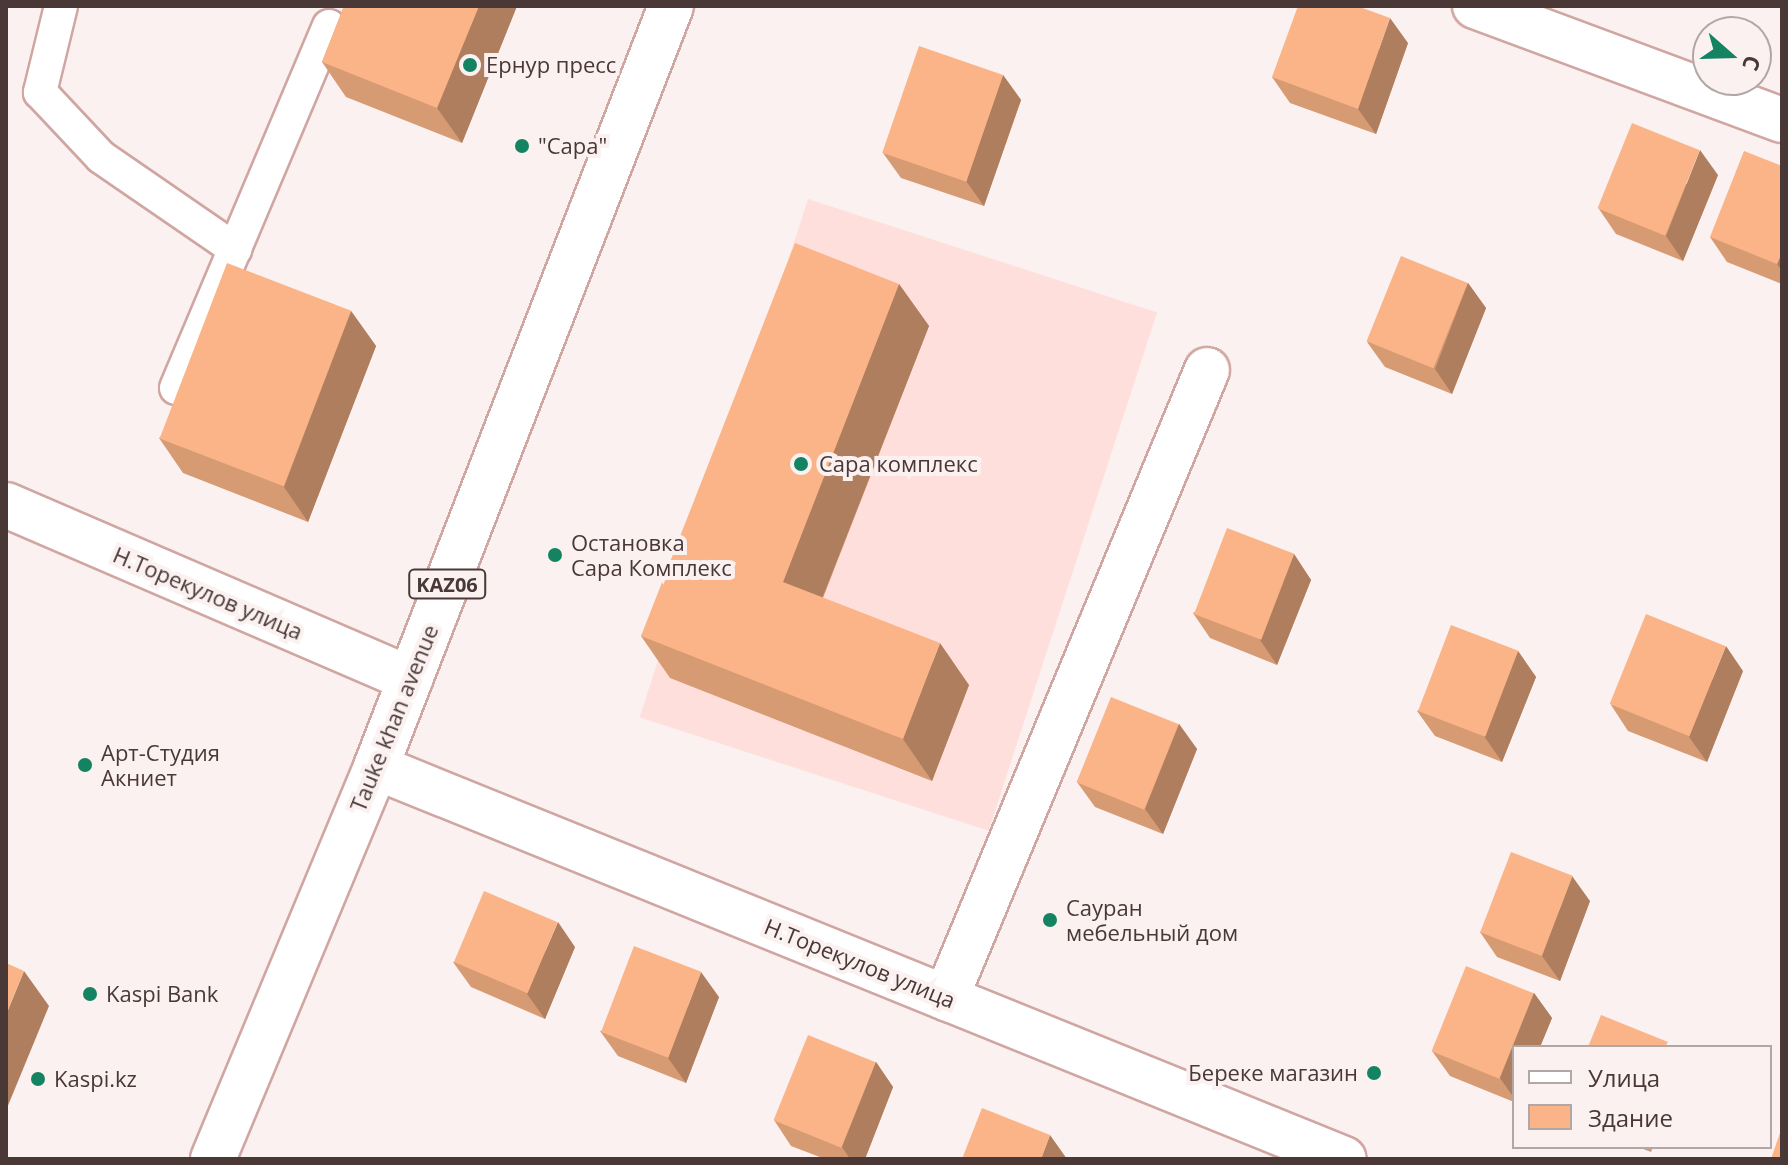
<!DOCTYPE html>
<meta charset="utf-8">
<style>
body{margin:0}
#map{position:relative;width:1788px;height:1165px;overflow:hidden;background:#faf1f0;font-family:"Open Sans",sans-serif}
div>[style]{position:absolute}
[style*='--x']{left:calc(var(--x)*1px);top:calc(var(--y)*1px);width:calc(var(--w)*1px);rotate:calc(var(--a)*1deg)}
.built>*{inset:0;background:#ffdfdc;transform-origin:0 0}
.roads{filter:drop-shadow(2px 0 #d0a6a2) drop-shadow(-2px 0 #d0a6a2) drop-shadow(0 2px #d0a6a2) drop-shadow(0 -2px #d0a6a2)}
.service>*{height:32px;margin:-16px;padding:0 16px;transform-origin:16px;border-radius:16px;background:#fff}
.minor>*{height:44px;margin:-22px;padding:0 22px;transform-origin:22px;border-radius:22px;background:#fff}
.primary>*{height:44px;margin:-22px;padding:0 22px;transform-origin:22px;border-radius:22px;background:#fff}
.wall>*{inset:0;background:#d79b74}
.shaded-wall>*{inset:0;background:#af7e5e}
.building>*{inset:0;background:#fab487;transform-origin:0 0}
.dots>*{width:22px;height:22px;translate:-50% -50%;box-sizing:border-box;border:4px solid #faf1f0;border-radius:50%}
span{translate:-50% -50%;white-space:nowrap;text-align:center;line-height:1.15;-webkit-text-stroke:8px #faf1f0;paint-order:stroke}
.shield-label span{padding:2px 6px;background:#faf1f0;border:2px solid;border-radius:6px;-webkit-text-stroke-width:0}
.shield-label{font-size:20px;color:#493836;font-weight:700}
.poi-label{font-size:22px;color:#493836}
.left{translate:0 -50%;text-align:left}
.right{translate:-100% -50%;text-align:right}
.street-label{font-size:22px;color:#493836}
.frame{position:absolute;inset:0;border:8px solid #493836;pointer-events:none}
.legend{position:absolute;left:1512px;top:1045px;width:260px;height:104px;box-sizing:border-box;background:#faf1f0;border:2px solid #b3a7a6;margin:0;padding:10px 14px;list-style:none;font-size:24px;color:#493836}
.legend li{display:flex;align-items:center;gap:16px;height:40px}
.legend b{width:40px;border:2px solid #b3a7a6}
.north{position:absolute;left:1692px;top:16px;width:80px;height:80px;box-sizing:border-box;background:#faf1f0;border:2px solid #b3a7a6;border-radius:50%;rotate:110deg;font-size:22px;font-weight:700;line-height:32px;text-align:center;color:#493836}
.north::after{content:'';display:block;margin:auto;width:28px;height:36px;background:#138361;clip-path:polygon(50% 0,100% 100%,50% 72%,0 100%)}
</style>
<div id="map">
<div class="built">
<i style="left:808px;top:199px;width:367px;height:545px;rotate:18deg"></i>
</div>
<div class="roads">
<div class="service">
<i style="--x:61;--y:6;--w:89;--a:103.7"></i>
<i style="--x:40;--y:92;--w:89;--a:46.8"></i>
<i style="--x:101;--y:157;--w:163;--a:34.5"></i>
<i style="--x:176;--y:388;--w:393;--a:-67.1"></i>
</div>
<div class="minor">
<i style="--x:1475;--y:6;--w:327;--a:20.4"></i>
<i style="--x:6;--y:505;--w:440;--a:23.3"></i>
<i style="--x:376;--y:767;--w:1044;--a:22.05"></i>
<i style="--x:946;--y:998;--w:680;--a:-67.43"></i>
</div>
<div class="primary">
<i style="--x:213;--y:1159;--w:425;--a:-67.4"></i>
<i style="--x:376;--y:767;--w:816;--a:-68.81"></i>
</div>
</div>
<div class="wall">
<i style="clip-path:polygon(344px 6px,517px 6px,462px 143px,346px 97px,322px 62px)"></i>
<i style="clip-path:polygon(1408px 43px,1376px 134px,1290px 103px,1272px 77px)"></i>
<i style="clip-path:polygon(1003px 75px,1021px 100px,984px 206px,901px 178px,883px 153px)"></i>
<i style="clip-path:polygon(1782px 166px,1782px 284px,1727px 262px,1710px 237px)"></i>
<i style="clip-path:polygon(1718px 175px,1683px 261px,1616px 234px,1599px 209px)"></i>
<i style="clip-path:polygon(1468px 283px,1486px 308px,1452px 394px,1385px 367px,1367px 342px)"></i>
<i style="clip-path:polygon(899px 284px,929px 326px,823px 598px,969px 685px,932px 781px,670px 678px,641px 636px)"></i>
<i style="clip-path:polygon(351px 311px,376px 346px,308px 522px,183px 473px,159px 438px)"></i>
<i style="clip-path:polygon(1294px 554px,1311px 580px,1277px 665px,1210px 638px,1193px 613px)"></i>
<i style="clip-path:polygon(1518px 651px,1536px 677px,1502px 762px,1435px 736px,1417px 711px)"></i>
<i style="clip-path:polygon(1743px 671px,1707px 762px,1628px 731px,1611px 705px)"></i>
<i style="clip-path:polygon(1179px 724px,1197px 749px,1163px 834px,1095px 807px,1077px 782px)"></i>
<i style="clip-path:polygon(1590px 901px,1560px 981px,1497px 957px,1480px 932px)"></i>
<i style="clip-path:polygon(575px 947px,545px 1019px,471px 987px,453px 962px)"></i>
<i style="clip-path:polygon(1534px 993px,1552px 1018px,1540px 1047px,1514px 1047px,1514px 1102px,1450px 1076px,1432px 1051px)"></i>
<i style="clip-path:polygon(719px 997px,686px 1083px,618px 1056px,600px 1031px)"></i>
<i style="clip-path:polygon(876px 1062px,893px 1087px,865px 1159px,825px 1159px,791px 1146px,774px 1120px)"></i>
<i style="clip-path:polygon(1638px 1147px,1653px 1147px,1651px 1152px)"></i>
</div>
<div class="shaded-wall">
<i style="clip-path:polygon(479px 6px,517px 6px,462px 143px,437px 108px)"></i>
<i style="clip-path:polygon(1390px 18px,1408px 43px,1376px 134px,1358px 109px)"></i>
<i style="clip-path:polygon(1003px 75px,1021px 100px,984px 206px,966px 181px)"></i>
<i style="clip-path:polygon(1700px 150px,1718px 175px,1683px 261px,1666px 236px)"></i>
<i style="clip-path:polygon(1782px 253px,1782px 271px,1777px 264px)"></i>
<i style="clip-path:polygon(1468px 283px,1486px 308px,1452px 394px,1435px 369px)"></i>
<i style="clip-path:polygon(899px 284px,929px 326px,812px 624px,783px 582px)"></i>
<i style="clip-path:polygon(351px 311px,376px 346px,308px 522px,284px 487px)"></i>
<i style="clip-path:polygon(1294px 554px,1311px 580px,1277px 665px,1260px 640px)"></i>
<i style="clip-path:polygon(940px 643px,969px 685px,932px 781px,903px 739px)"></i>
<i style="clip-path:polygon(1726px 646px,1743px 671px,1707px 762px,1689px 737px)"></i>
<i style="clip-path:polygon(1518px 651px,1536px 677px,1502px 762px,1484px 736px)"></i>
<i style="clip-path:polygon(1179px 724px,1197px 749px,1163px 834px,1145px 809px)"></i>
<i style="clip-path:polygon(1572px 876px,1590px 901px,1560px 981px,1542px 956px)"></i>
<i style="clip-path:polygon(558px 922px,575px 947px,545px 1019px,527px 994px)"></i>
<i style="clip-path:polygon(24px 971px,49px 1006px,7px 1108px,6px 1015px)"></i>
<i style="clip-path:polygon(701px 972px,719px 997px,686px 1083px,668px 1058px)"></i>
<i style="clip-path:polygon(1534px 993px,1552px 1018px,1540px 1047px,1514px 1047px,1514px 1098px,1500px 1078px)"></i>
<i style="clip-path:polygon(876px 1062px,893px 1087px,865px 1159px,850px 1159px,842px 1147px)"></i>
<i style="clip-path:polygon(1050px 1135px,1067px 1159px,1041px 1159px)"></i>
</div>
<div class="building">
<i style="clip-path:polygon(344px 6px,479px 6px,437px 108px,322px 62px)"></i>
<i style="clip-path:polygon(1298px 6px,1357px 6px,1390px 18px,1358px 109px,1272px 77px)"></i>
<i style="left:919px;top:46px;width:89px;height:113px;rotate:19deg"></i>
<i style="left:1632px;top:123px;width:73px;height:92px;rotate:22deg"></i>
<i style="clip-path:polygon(1744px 151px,1782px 166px,1782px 253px,1777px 264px,1710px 237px)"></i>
<i style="clip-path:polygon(795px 243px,899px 284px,783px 582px,940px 643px,903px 739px,641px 636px)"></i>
<i style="left:1401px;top:256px;width:72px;height:92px;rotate:22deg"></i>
<i style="left:227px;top:263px;width:133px;height:188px;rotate:21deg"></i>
<i style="left:1227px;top:528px;width:72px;height:92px;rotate:21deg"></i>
<i style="left:1646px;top:614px;width:86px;height:97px;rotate:22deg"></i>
<i style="left:1451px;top:625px;width:72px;height:92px;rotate:21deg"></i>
<i style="left:1111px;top:697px;width:73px;height:92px;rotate:22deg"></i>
<i style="left:1511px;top:852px;width:66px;height:86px;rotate:21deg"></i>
<i style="left:484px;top:891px;width:80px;height:77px;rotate:23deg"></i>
<i style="left:634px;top:946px;width:72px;height:92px;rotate:21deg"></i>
<i style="clip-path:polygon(6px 963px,24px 971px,6px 1015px)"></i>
<i style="left:1466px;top:966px;width:73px;height:92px;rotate:22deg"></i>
<i style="clip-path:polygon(1601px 1015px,1668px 1042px,1665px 1047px,1588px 1047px)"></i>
<i style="left:808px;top:1035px;width:73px;height:92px;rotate:22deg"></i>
<i style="clip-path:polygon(982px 1108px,1050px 1135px,1041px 1159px,962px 1159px)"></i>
<i style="clip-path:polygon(1782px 1127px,1782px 1159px,1771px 1159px)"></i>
</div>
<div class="dots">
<i style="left:470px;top:65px;background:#138361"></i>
<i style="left:522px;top:146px;background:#138361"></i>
<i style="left:801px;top:464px;background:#138361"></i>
<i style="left:555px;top:555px;background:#138361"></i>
<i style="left:85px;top:765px;background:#138361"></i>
<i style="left:1050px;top:920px;background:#138361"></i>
<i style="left:90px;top:994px;background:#138361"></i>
<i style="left:1374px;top:1073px;background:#138361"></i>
<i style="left:38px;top:1079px;background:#138361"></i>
</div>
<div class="shield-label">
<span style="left:447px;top:584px">KАZ06</span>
</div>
<div class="poi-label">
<span class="left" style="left:486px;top:65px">Ернур пресс</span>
<span class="left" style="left:538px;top:146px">"Сара"</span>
<span class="left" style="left:819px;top:464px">Сара комплекс</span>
<span class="left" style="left:571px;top:555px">Остановка<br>Сара Комплекс</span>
<span class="left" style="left:101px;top:765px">Арт-Студия<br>Акниет</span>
<span class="left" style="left:1066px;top:920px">Сауран<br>мебельный дом</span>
<span class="left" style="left:106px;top:994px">Kaspi Bank</span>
<span class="right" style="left:1358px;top:1073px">Береке магазин</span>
<span class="left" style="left:54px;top:1079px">Kaspi.kz</span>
</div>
<div class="street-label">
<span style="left:208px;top:593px;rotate:23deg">Н.Торекулов улица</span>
<span style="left:394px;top:718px;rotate:-68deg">Tauke khan avenue</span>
<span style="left:860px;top:963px;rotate:22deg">Н.Торекулов улица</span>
</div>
<div class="frame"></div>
<ul class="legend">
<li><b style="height:10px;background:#fff"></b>Улица</li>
<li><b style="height:22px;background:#fab487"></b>Здание</li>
</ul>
<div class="north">С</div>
</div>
